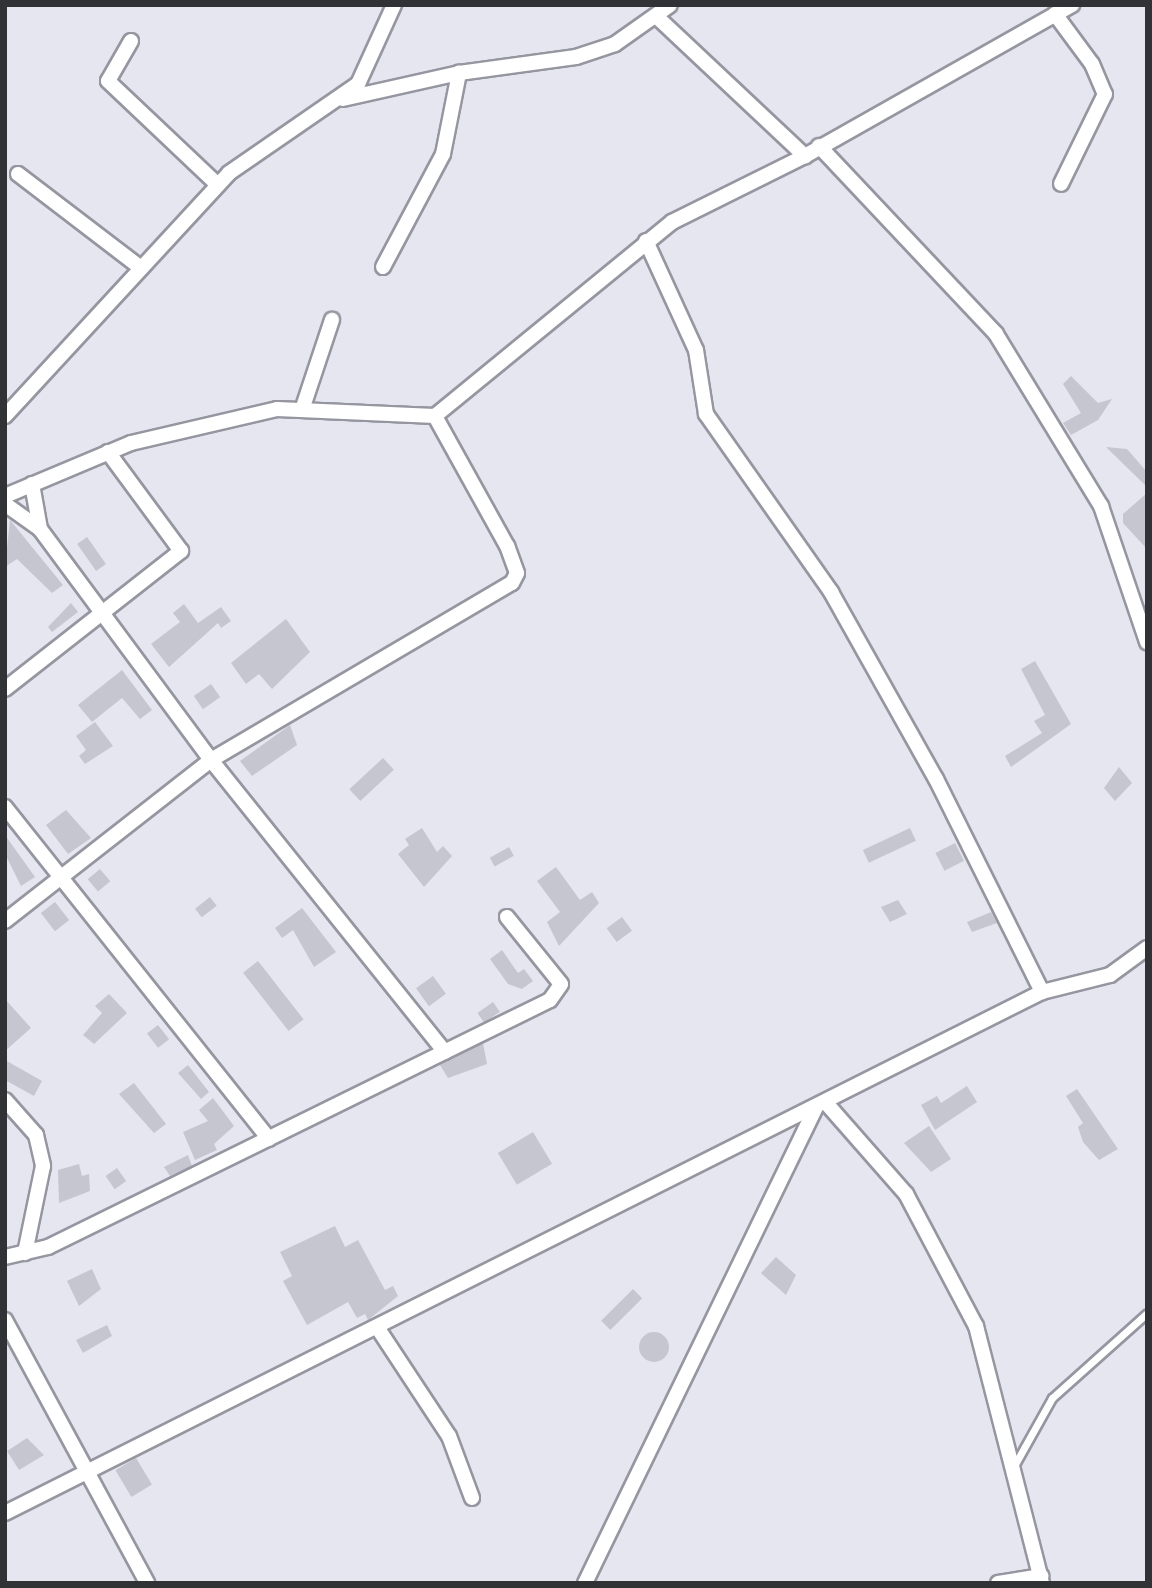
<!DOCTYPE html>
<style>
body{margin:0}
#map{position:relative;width:1152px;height:1588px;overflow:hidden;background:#e5e6f0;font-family:Arial,sans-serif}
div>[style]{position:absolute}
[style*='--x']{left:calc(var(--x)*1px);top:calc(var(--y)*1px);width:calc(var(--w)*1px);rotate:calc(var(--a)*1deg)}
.building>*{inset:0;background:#c5c6d0;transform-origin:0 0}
.round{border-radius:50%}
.roads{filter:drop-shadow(2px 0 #9596a0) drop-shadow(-2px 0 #9596a0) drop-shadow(0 2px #9596a0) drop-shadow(0 -2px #9596a0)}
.service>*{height:7px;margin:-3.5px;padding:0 3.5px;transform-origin:3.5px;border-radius:3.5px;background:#fff}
.minor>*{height:14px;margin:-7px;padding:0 7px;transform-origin:7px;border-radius:7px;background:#fff}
span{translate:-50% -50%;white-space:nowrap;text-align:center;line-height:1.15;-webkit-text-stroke:5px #e5e6f0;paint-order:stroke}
.frame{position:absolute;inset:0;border:7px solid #313235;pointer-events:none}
</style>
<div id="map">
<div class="building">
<i style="clip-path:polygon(1071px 376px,1098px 403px,1112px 399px,1098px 420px,1071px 435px,1063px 423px,1081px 413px,1063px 384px)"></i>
<i style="clip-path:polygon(1106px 447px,1127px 449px,1147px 472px,1147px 487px)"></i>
<i style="clip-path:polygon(1147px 493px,1147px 549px,1123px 523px,1123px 514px)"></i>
<i style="clip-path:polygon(10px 520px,63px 585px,52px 593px,17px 559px,5px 567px)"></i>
<i style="left:87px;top:537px;width:33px;height:12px;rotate:55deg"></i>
<i style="clip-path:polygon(71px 603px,78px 612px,52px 632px,48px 627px)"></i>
<i style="clip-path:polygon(184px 604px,198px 623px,221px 607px,231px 621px,221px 628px,218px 623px,169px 667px,151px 644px,180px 622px,173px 613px)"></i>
<i style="clip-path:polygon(286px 619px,310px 652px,272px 689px,259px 674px,246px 684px,231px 663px)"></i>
<i style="clip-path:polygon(1035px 661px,1071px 724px,1011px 767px,1005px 756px,1042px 733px,1034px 721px,1045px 715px,1021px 669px)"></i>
<i style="clip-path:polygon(122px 670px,152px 710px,140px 719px,122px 698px,92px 722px,78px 705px)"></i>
<i style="left:211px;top:684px;width:16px;height:21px;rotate:55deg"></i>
<i style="clip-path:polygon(95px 722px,113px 746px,85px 764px,79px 756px,86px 750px,76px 736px)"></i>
<i style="clip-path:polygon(290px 725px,297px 745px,252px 776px,240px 761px)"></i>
<i style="left:383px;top:758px;width:16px;height:46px;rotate:47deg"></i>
<i style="clip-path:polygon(1119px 767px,1132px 783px,1115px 801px,1104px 788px)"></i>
<i style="clip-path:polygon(66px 810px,91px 838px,68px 854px,46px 825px)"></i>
<i style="clip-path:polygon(422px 828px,437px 852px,443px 846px,452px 856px,424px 887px,398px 854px,409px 845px,405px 839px)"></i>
<i style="left:910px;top:828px;width:14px;height:52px;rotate:65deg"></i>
<i style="clip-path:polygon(5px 835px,35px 877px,21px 886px,5px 854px)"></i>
<i style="left:955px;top:843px;width:20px;height:22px;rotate:63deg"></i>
<i style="left:509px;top:847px;width:10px;height:22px;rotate:61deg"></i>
<i style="clip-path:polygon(556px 867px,580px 900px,592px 892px,599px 903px,559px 946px,547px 922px,560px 912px,537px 881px)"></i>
<i style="left:100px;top:869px;width:16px;height:16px;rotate:50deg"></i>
<i style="left:210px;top:897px;width:11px;height:19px;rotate:52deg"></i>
<i style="clip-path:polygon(898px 900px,907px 914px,890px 922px,881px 907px)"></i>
<i style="left:55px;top:902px;width:23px;height:18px;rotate:52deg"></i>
<i style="clip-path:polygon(302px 908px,336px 952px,314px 967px,293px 930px,282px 938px,275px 928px)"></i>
<i style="clip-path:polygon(991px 912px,997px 923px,972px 932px,967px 922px)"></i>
<i style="left:622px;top:917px;width:17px;height:19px;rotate:54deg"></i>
<i style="clip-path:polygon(502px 950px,518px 973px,524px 969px,533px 981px,522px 989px,508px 984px,490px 959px)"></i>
<i style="left:258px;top:961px;width:74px;height:19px;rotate:52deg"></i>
<i style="left:433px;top:976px;width:22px;height:21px;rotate:54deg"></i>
<i style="clip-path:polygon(109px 994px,127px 1013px,94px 1044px,83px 1035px,102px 1013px,95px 1006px)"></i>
<i style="clip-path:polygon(5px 999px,31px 1028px,5px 1051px)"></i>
<i style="left:493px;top:1002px;width:12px;height:19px;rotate:55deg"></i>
<i style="left:158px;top:1025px;width:18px;height:14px;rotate:52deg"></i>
<i style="clip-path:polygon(483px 1043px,487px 1064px,448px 1078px,440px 1065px)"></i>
<i style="clip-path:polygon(5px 1060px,42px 1081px,34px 1096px,5px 1080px)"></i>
<i style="clip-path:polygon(188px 1065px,209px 1092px,201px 1099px,178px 1073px)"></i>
<i style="clip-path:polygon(134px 1083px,166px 1124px,154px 1133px,119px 1094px)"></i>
<i style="clip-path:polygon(967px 1086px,977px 1102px,935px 1130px,921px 1105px,937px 1096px,941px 1103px)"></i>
<i style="clip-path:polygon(1077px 1089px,1118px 1149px,1099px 1160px,1083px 1142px,1078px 1127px,1083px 1123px,1066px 1096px)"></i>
<i style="clip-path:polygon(213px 1098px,234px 1126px,214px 1144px,217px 1150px,195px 1160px,183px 1132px,208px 1121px,199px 1110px)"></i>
<i style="clip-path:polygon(929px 1126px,951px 1159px,931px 1172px,904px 1143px)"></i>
<i style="left:533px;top:1132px;width:37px;height:41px;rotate:59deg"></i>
<i style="clip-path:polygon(188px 1155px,192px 1166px,170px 1176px,164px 1167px)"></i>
<i style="clip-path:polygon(79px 1164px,82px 1176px,89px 1174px,90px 1191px,59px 1203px,58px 1170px)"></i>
<i style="left:117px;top:1168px;width:16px;height:14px;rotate:55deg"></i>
<i style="clip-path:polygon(335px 1226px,345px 1247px,358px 1240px,385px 1290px,393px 1286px,398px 1296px,368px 1320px,365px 1314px,357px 1318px,348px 1302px,307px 1325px,283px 1281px,292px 1276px,280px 1252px)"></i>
<i style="clip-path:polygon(776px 1257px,796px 1275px,786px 1295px,761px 1273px)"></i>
<i style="clip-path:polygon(92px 1269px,101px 1289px,79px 1306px,67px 1281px)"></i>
<i style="left:633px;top:1289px;width:13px;height:45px;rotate:45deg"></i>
<i style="clip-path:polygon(107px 1325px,112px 1336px,83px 1353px,76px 1340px)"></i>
<i class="round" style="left:639px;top:1332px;width:30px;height:30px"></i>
<i style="clip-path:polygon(27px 1438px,44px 1455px,19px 1470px,7px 1451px)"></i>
<i style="left:136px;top:1458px;width:31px;height:24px;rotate:59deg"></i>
</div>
<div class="roads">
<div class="service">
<i style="--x:1014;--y:1466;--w:78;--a:-60.8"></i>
<i style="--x:1052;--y:1398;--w:127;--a:-41.8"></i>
</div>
<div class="minor">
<i style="--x:1055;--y:14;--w:62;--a:53.5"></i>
<i style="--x:1092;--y:64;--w:33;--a:67"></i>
<i style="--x:1105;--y:94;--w:100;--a:116.1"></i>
<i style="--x:658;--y:18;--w:202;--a:43.2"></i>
<i style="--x:131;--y:41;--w:46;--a:119.9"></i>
<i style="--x:108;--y:81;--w:150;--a:43.4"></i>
<i style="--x:343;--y:99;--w:119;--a:-12.6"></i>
<i style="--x:459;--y:73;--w:118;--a:-7.8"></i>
<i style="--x:576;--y:57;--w:41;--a:-18.4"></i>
<i style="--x:615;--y:44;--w:67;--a:-35.3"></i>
<i style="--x:819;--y:146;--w:258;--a:46.7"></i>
<i style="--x:996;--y:334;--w:202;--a:58.6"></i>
<i style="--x:1101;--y:506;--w:144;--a:71.3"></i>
<i style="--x:18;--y:174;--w:155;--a:37.4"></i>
<i style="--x:646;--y:241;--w:120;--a:65.4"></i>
<i style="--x:696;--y:350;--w:65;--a:81.1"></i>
<i style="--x:706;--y:414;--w:218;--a:54.9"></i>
<i style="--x:831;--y:592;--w:214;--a:60.7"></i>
<i style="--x:936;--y:779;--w:238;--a:63.5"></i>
<i style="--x:383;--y:267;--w:128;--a:-62"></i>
<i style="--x:443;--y:154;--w:83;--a:-78.8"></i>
<i style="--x:303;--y:407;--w:92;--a:-71.6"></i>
<i style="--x:5;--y:416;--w:330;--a:-47.3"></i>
<i style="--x:229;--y:173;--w:157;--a:-34.6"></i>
<i style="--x:358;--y:84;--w:87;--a:-65.5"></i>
<i style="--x:32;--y:484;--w:46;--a:79.9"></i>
<i style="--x:5;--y:496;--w:137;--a:-22.8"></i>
<i style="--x:131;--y:443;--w:150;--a:-13.1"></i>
<i style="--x:277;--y:409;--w:158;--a:2.5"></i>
<i style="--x:435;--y:416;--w:306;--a:-39.3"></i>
<i style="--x:672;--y:222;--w:148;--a:-26.4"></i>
<i style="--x:805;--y:156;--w:307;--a:-29.5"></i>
<i style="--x:5;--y:504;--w:43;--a:35.5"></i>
<i style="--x:40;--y:529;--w:287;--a:53.5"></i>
<i style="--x:211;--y:760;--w:374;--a:51.3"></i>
<i style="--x:5;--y:689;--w:224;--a:-38.1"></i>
<i style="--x:181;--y:551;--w:123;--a:-126.4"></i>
<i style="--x:5;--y:807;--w:424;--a:51.5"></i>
<i style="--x:5;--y:921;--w:261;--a:-38"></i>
<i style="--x:211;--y:760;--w:349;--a:-30.5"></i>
<i style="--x:512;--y:583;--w:11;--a:-63"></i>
<i style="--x:517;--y:573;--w:29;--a:-110"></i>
<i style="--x:507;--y:546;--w:149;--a:-119"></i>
<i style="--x:5;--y:1100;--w:47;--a:48.5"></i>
<i style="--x:36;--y:1135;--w:32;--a:77"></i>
<i style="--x:43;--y:1166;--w:89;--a:101.7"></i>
<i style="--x:826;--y:1103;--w:121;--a:48.7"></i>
<i style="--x:906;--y:1194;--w:149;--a:62.1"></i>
<i style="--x:976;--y:1326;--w:265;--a:75.6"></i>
<i style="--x:5;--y:1257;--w:44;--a:-13.1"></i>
<i style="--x:48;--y:1247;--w:559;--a:-26.2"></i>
<i style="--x:550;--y:1000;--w:19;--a:-55"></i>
<i style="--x:561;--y:984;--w:86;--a:-128.9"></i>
<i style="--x:5;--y:1320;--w:299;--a:61.6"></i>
<i style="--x:377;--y:1327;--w:131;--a:56.6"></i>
<i style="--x:449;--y:1436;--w:66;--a:69.6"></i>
<i style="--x:5;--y:1513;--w:1161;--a:-26.68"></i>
<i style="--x:1042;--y:992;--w:70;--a:-14"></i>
<i style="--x:1110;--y:975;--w:46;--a:-36.1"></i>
<i style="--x:585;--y:1583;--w:529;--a:-64.11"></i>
<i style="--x:998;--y:1583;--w:44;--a:-9.2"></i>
</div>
</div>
<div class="frame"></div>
</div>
